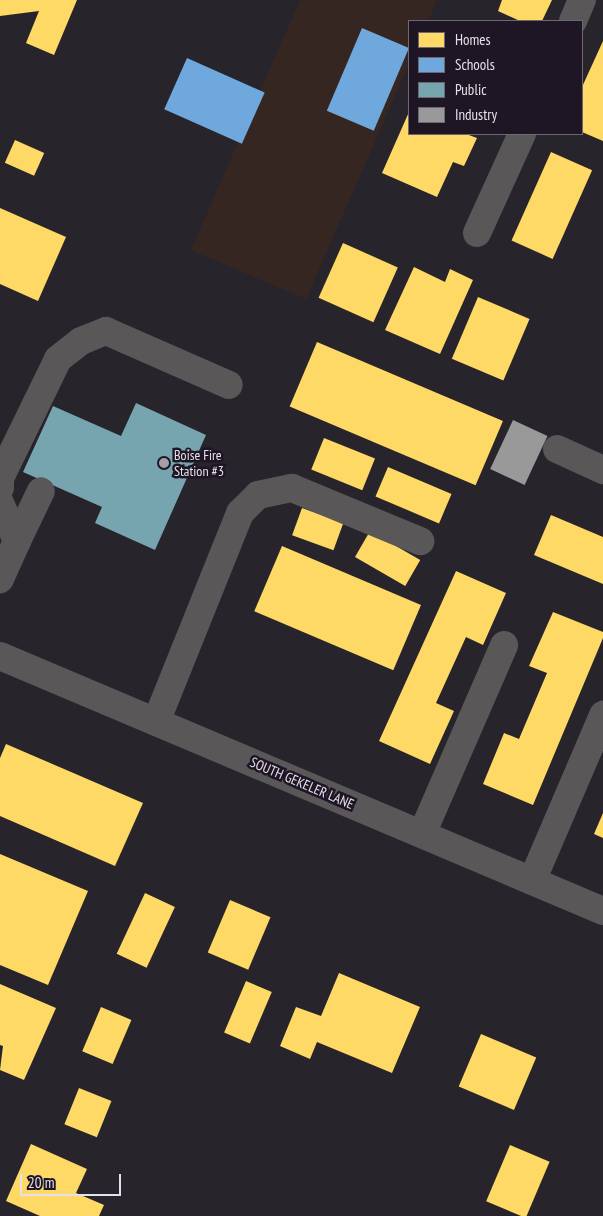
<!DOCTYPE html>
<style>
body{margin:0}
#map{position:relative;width:603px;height:1216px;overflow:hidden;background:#28242c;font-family:"PT Sans Narrow",sans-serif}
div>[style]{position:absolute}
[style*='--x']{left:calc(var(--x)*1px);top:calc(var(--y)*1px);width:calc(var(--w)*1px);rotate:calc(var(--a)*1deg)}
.education>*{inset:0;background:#362621}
.homes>*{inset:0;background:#ffd966;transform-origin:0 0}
.schools>*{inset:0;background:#6fa8dc;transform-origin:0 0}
.public>*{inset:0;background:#76a5af}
.industry>*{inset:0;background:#999;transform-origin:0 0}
.minor>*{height:28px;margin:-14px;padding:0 14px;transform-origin:14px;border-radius:14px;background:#5a5758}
.dots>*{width:14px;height:14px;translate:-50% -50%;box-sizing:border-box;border:2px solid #1f1625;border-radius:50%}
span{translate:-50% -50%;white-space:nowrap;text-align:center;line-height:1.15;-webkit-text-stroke:5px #1f1625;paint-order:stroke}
.poi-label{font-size:14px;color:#e5e0ea}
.left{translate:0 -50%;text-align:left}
.street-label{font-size:14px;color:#e5e0ea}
.legend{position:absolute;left:408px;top:20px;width:175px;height:115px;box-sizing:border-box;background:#1f1625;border:1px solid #6e6774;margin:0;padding:6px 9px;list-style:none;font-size:15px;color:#e5e0ea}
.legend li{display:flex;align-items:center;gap:10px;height:25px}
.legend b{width:25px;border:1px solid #6e6774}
.scale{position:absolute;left:20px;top:1174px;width:101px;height:22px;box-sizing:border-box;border:2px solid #e5e0ea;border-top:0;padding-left:6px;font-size:15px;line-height:18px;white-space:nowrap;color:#e5e0ea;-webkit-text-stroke:4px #1f1625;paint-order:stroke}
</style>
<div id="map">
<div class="education">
<i style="clip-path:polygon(300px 0,437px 0,428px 21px,409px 21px,409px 64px,306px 299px,191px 250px)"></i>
</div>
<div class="homes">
<i style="clip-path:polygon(0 0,77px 0,54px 55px,26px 43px,39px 11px,0 16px)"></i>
<i style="clip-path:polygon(502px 0,552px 0,542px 21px,520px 21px,498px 11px)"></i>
<i style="clip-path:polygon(603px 41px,603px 141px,582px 132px,582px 87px)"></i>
<i style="clip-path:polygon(409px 112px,409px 134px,466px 134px,477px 138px,464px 166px,453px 162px,437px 197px,382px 173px)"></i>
<i style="left:15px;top:140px;width:32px;height:25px;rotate:24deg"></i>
<i style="left:551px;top:152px;width:45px;height:97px;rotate:24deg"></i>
<i style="clip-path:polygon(0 208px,66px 237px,38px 301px,0 284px)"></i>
<i style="left:343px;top:243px;width:60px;height:60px;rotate:24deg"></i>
<i style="clip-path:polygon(414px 267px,445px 282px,450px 269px,473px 280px,440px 354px,385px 330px)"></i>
<i style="left:478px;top:297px;width:56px;height:67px;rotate:23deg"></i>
<i style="left:317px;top:342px;width:202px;height:70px;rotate:23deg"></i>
<i style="left:324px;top:438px;width:55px;height:34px;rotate:22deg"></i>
<i style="left:388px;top:467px;width:69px;height:32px;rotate:23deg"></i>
<i style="left:302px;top:508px;width:44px;height:29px;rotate:20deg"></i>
<i style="clip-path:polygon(551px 515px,603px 537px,603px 584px,534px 555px)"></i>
<i style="left:370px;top:531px;width:58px;height:30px;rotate:30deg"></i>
<i style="left:282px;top:546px;width:151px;height:71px;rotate:23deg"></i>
<i style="clip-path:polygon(456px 571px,506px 593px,483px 645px,466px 637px,436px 703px,454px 711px,430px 764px,379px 741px)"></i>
<i style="clip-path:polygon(553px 612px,603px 632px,603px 638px,533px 805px,483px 784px,504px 733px,519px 739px,547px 673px,529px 666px)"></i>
<i style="clip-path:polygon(6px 744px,143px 803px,115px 866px,0 816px,0 758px)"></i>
<i style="clip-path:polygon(603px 813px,603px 838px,594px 834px)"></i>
<i style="clip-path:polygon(0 854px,88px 891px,48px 985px,0 965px)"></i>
<i style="left:145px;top:893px;width:33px;height:67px;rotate:25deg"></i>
<i style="left:230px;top:900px;width:44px;height:57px;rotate:23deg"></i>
<i style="clip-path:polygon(339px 973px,420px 1007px,392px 1073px,317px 1042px,310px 1059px,280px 1046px,296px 1007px,321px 1016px)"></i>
<i style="left:246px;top:981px;width:28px;height:56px;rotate:23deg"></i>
<i style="clip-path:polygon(0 984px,56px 1008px,24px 1080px,0 1070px,3px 1046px,0 1045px)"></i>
<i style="left:101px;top:1007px;width:33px;height:48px;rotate:23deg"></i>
<i style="left:481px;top:1034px;width:60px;height:57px;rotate:23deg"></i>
<i style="left:79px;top:1088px;width:35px;height:39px;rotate:22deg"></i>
<i style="clip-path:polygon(31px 1144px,87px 1169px,76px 1193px,104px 1205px,99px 1216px,40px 1216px,6px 1201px)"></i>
<i style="left:510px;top:1145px;width:43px;height:61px;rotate:23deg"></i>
</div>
<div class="schools">
<i style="left:362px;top:28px;width:51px;height:90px;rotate:23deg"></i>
<i style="left:187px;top:58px;width:85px;height:56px;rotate:24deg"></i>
</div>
<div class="public">
<i style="clip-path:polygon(136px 403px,206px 435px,155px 550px,95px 523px,102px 507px,23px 472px,53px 406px,121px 436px)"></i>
</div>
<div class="industry">
<i style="left:513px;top:420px;width:38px;height:54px;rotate:25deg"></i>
</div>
<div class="minor">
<i style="--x:573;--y:21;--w:23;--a:-67"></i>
<i style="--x:477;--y:233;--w:109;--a:-65.6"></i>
<i style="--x:557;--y:449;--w:51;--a:24.5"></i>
<i style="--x:0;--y:488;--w:10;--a:-90"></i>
<i style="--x:0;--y:478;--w:132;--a:-64"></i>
<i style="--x:58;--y:359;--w:29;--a:-38"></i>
<i style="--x:81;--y:341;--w:27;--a:-22"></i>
<i style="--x:106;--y:331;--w:134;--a:23.7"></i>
<i style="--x:0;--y:503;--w:42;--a:65.9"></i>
<i style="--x:17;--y:541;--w:42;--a:114.1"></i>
<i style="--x:17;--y:541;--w:55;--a:-64.4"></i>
<i style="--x:0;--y:656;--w:655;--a:22.92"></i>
<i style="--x:156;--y:722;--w:225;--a:-68.1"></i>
<i style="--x:240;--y:513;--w:25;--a:-45"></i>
<i style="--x:258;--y:495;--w:35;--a:-12"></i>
<i style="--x:292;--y:488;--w:139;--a:22.5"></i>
<i style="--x:422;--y:834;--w:206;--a:-66.5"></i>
<i style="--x:532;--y:881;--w:181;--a:-66.8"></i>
</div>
<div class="dots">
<i style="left:164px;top:463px;background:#a39ea8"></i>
</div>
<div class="poi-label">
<span class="left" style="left:174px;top:463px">Boise Fire<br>Station #3</span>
</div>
<div class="street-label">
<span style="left:302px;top:783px;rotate:23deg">SOUTH GEKELER LANE</span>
</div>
<ul class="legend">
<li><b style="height:14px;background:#ffd966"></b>Homes</li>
<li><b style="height:14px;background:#6fa8dc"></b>Schools</li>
<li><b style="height:14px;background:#76a5af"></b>Public</li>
<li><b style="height:14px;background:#999"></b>Industry</li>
</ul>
<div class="scale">20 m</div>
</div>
